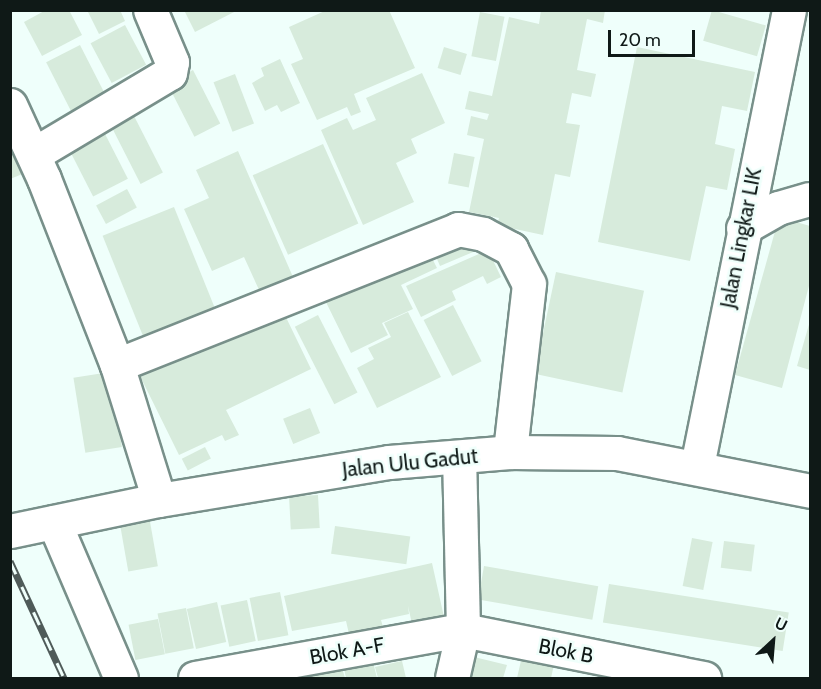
<!DOCTYPE html>
<style>
body{margin:0}
#map{position:relative;width:821px;height:689px;overflow:hidden;background:#effffb;font-family:Cabin,sans-serif}
div>[style]{position:absolute}
[style*='--x']{left:calc(var(--x)*1px);top:calc(var(--y)*1px);width:calc(var(--w)*1px);rotate:calc(var(--a)*1deg)}
.building>*{inset:0;background:#d7ebdc;transform-origin:0 0}
.roads{filter:drop-shadow(2px 0 #78908a) drop-shadow(-2px 0 #78908a) drop-shadow(0 2px #78908a) drop-shadow(0 -2px #78908a)}
.minor>*{height:33px;margin:-16.5px;padding:0 16.5px;transform-origin:16.5px;border-radius:16.5px;background:#fff}
.rail>*{height:7px;margin-top:-3.5px;transform-origin:0;background:repeating-linear-gradient(90deg,#effffb 0 14px,#4f5b59 0 28px);box-sizing:border-box;border-block:2px solid #4f5b59}
span{translate:-50% -50%;white-space:nowrap;text-align:center;line-height:1.15;-webkit-text-stroke:5px #effffb;paint-order:stroke}
.street-label{font-size:21px;color:#0f1917}
.frame{position:absolute;inset:0;border:12px solid #0f1917;pointer-events:none}
.north{position:absolute;left:743px;top:611px;width:60px;height:60px;-webkit-text-stroke:4px #effffb;paint-order:stroke;rotate:26deg;font-size:16px;font-weight:700;line-height:24px;text-align:center;color:#0f1917}
.north::after{content:'';display:block;margin:auto;width:21px;height:27px;background:#0f1917;clip-path:polygon(50% 0,100% 100%,50% 72%,0 100%)}
.scale{position:absolute;left:608px;top:30px;width:87px;height:27px;box-sizing:border-box;border:3px solid #0f1917;border-top:0;padding-left:8px;font-size:18px;line-height:21px;white-space:nowrap;color:#0f1917;-webkit-text-stroke:4px #effffb;paint-order:stroke}
</style>
<div id="map">
<div class="building">
<i style="clip-path:polygon(46px 10px,69px 10px,82px 35px,42px 56px,24px 22px)"></i>
<i style="clip-path:polygon(87px 10px,120px 10px,125px 21px,99px 34px)"></i>
<i style="clip-path:polygon(184px 10px,238px 10px,195px 32px)"></i>
<i style="clip-path:polygon(327px 10px,389px 10px,415px 68px,354px 94px,361px 112px,351px 116px,347px 107px,317px 120px,291px 64px,303px 59px,289px 27px)"></i>
<i style="clip-path:polygon(541px 10px,605px 10px,603px 23px,587px 19px,577px 70px,596px 74px,591px 97px,572px 93px,566px 123px,580px 125px,570px 177px,555px 174px,543px 235px,497px 225px,499px 218px,469px 212px,484px 139px,467px 135px,471px 116px,487px 120px,489px 114px,465px 109px,469px 91px,492px 96px,509px 17px,539px 24px)"></i>
<i style="left:712px;top:10px;width:56px;height:32px;rotate:16deg"></i>
<i style="left:480px;top:12px;width:25px;height:45px;rotate:11deg"></i>
<i style="left:125px;top:25px;width:45px;height:39px;rotate:62deg"></i>
<i style="left:80px;top:45px;width:57px;height:38px;rotate:63deg"></i>
<i style="left:444px;top:47px;width:24px;height:22px;rotate:17deg"></i>
<i style="clip-path:polygon(637px 47px,755px 72px,747px 111px,722px 106px,715px 144px,735px 149px,727px 190px,706px 186px,690px 261px,598px 242px)"></i>
<i style="clip-path:polygon(280px 59px,300px 103px,281px 112px,277px 105px,265px 111px,252px 83px,264px 76px,261px 68px)"></i>
<i style="left:193px;top:70px;width:60px;height:29px;rotate:63deg"></i>
<i style="clip-path:polygon(422px 73px,445px 123px,411px 139px,417px 153px,396px 163px,414px 202px,363px 225px,321px 130px,347px 118px,353px 130px,376px 120px,366px 98px)"></i>
<i style="left:235px;top:74px;width:53px;height:23px;rotate:69deg"></i>
<i style="left:132px;top:112px;width:68px;height:25px;rotate:63deg"></i>
<i style="clip-path:polygon(10px 128px,30px 171px,10px 179px)"></i>
<i style="left:102px;top:128px;width:57px;height:39px;rotate:63deg"></i>
<i style="left:323px;top:144px;width:87px;height:77px;rotate:66deg"></i>
<i style="clip-path:polygon(238px 151px,293px 277px,260px 292px,244px 257px,212px 271px,184px 209px,209px 198px,196px 170px)"></i>
<i style="left:454px;top:153px;width:21px;height:31px;rotate:11deg"></i>
<i style="left:127px;top:189px;width:21px;height:35px;rotate:62deg"></i>
<i style="left:174px;top:207px;width:112px;height:77px;rotate:68deg"></i>
<i style="clip-path:polygon(779px 217px,810px 226px,810px 282px,782px 388px,735px 375px)"></i>
<i style="left:466px;top:230px;width:23px;height:38px;rotate:67deg"></i>
<i style="clip-path:polygon(424px 242px,437px 268px,401px 285px,413px 309px,382px 323px,388px 335px,351px 353px,321px 292px)"></i>
<i style="clip-path:polygon(488px 250px,501px 277px,487px 284px,483px 276px,452px 291px,456px 300px,421px 317px,406px 286px)"></i>
<i style="left:556px;top:272px;width:90px;height:104px;rotate:12deg"></i>
<i style="left:453px;top:305px;width:63px;height:33px;rotate:63deg"></i>
<i style="clip-path:polygon(281px 307px,311px 369px,226px 410px,239px 435px,225px 441px,222px 435px,179px 455px,140px 376px)"></i>
<i style="clip-path:polygon(408px 312px,441px 377px,377px 408px,357px 368px,374px 359px,368px 348px,391px 337px,384px 323px)"></i>
<i style="left:318px;top:315px;width:87px;height:26px;rotate:63deg"></i>
<i style="clip-path:polygon(810px 321px,810px 370px,797px 366px)"></i>
<i style="left:110px;top:372px;width:76px;height:37px;rotate:81deg"></i>
<i style="left:310px;top:408px;width:27px;height:29px;rotate:68deg"></i>
<i style="left:205px;top:447px;width:13px;height:26px;rotate:63deg"></i>
<i style="left:318px;top:495px;width:33px;height:29px;rotate:87deg"></i>
<i style="left:149px;top:516px;width:51px;height:30px;rotate:80deg"></i>
<i style="left:335px;top:526px;width:76px;height:28px;rotate:8deg"></i>
<i style="left:692px;top:538px;width:21px;height:49px;rotate:11deg"></i>
<i style="left:724px;top:541px;width:31px;height:27px;rotate:7deg"></i>
<i style="clip-path:polygon(432px 563px,444px 617px,412px 624px,408px 606px,409px 614px,381px 620px,383px 627px,349px 634px,346px 621px,292px 631px,284px 596px)"></i>
<i style="left:484px;top:566px;width:116px;height:34px;rotate:10deg"></i>
<i style="left:609px;top:584px;width:182px;height:39px;rotate:9deg"></i>
<i style="left:280px;top:592px;width:44px;height:31px;rotate:79deg"></i>
<i style="left:247px;top:600px;width:42px;height:27px;rotate:78deg"></i>
<i style="left:217px;top:602px;width:41px;height:31px;rotate:77deg"></i>
<i style="left:186px;top:608px;width:41px;height:29px;rotate:79deg"></i>
<i style="left:158px;top:619px;width:36px;height:30px;rotate:79deg"></i>
<i style="clip-path:polygon(523px 652px,555px 660px,551px 678px,517px 678px)"></i>
<i style="clip-path:polygon(474px 657px,507px 665px,503px 678px,469px 678px)"></i>
<i style="clip-path:polygon(402px 661px,406px 678px,378px 678px,375px 667px)"></i>
<i style="clip-path:polygon(373px 662px,377px 678px,346px 678px,344px 668px)"></i>
<i style="clip-path:polygon(342px 668px,345px 678px,297px 678px,297px 677px)"></i>
</div>
<div class="roads">
<div class="minor">
<i style="--x:10;--y:105;--w:81;--a:65.3"></i>
<i style="--x:44;--y:179;--w:200;--a:68.6"></i>
<i style="--x:117;--y:365;--w:141;--a:72.7"></i>
<i style="--x:34;--y:154;--w:158;--a:-30.8"></i>
<i style="--x:170;--y:73;--w:11;--a:-80"></i>
<i style="--x:172;--y:62;--w:56;--a:-112.9"></i>
<i style="--x:743;--y:228;--w:40;--a:-29.7"></i>
<i style="--x:778;--y:208;--w:33;--a:-16"></i>
<i style="--x:117;--y:365;--w:367;--a:-21.7"></i>
<i style="--x:458;--y:229;--w:25;--a:11"></i>
<i style="--x:483;--y:234;--w:32;--a:28"></i>
<i style="--x:511;--y:249;--w:39;--a:63"></i>
<i style="--x:529;--y:284;--w:169;--a:96.5"></i>
<i style="--x:697;--y:466;--w:465;--a:-78.6"></i>
<i style="--x:54;--y:522;--w:170;--a:66.8"></i>
<i style="--x:10;--y:531;--w:152;--a:-11.8"></i>
<i style="--x:159;--y:500;--w:233;--a:-9.4"></i>
<i style="--x:389;--y:462;--w:121;--a:-4.7"></i>
<i style="--x:510;--y:452;--w:107;--a:0.5"></i>
<i style="--x:617;--y:453;--w:197;--a:11.1"></i>
<i style="--x:195;--y:678;--w:272;--a:-10.2"></i>
<i style="--x:463;--y:630;--w:246;--a:11.3"></i>
<i style="--x:452;--y:678;--w:49;--a:-77.1"></i>
<i style="--x:463;--y:630;--w:173;--a:-91.3"></i>
</div>
</div>
<div class="rail">
<i style="--x:10;--y:561;--w:129;--a:65.2"></i>
</div>
<div class="street-label">
<span style="left:741px;top:238px;rotate:-79deg">Jalan Lingkar LIK</span>
<span style="left:410px;top:463px;rotate:-6deg">Jalan Ulu Gadut</span>
<span style="left:347px;top:651px;rotate:-10deg">Blok A-F</span>
<span style="left:566px;top:651px;rotate:11deg">Blok B</span>
</div>
<div class="frame"></div>
<div class="north">U</div>
<div class="scale">20 m</div>
</div>
